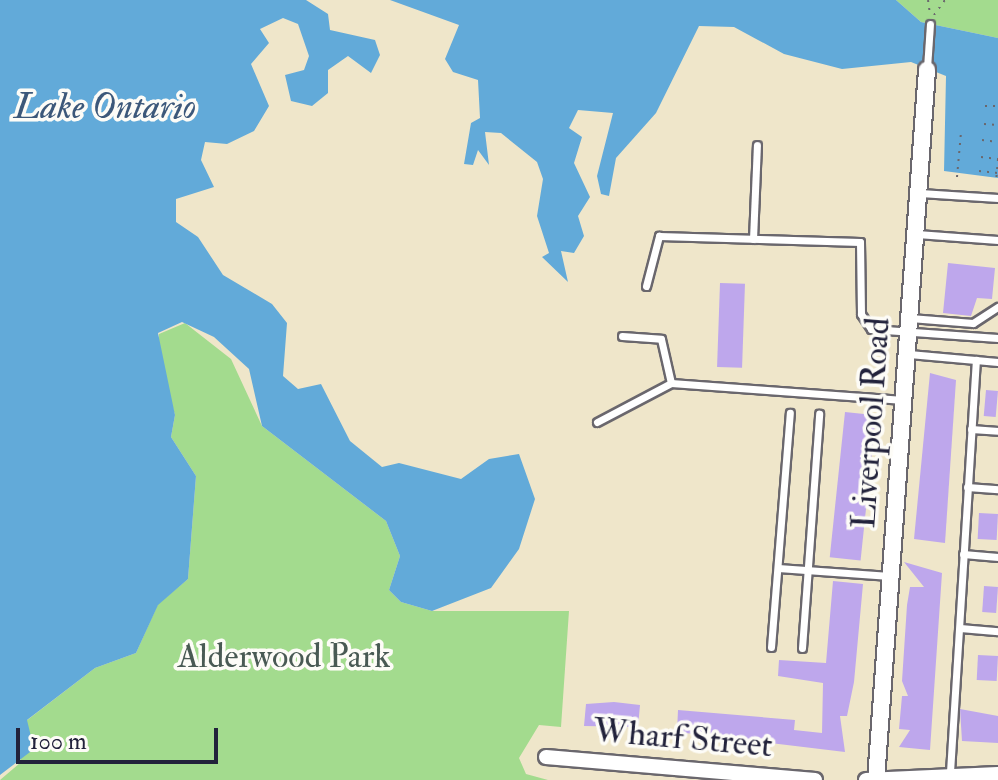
<!DOCTYPE html>
<style>
body{margin:0}
#map{position:relative;width:998px;height:780px;overflow:hidden;background:#efe6ca;font-family:"IM FELL Double Pica",serif}
div>[style]{position:absolute}
[style*='--x']{left:calc(var(--x)*1px);top:calc(var(--y)*1px);width:calc(var(--w)*1px);rotate:calc(var(--a)*1deg)}
.green>*{inset:0;background:#a3db8e}
.water>*{inset:0;background:#62aad9}
.building>*{inset:0;background:#bea7ec;transform-origin:0 0}
.path>*{height:2px;margin-top:-1px;transform-origin:0;background:repeating-linear-gradient(90deg,#6a676d 0 2px,transparent 0 8px)}
.roads{filter:drop-shadow(2px 0 #6a676d) drop-shadow(-2px 0 #6a676d) drop-shadow(0 2px #6a676d) drop-shadow(0 -2px #6a676d)}
.service>*{height:7px;margin:-3.5px;padding:0 3.5px;transform-origin:3.5px;border-radius:3.5px;background:#fff}
.minor>*{height:14px;margin:-7px;padding:0 7px;transform-origin:7px;border-radius:7px;background:#fff}
.tertiary>*{height:16px;margin:-8px;padding:0 8px;transform-origin:8px;border-radius:8px;background:#fff}
span{translate:-50% -50%;white-space:nowrap;text-align:center;line-height:1.15;-webkit-text-stroke:7px #fdfcf7;paint-order:stroke}
.street-label{font-size:34px;color:#22223b}
.park-label{font-size:34px;color:#495a54}
.water-label{font-size:36px;color:#3c587a;font-style:italic}
.scale{position:absolute;left:16px;top:728px;width:202px;height:36px;box-sizing:border-box;border:4px solid #22223b;border-top:0;padding-left:10px;font-size:24px;line-height:28px;white-space:nowrap;color:#22223b;-webkit-text-stroke:6px #fdfcf7;paint-order:stroke}
</style>
<div id="map">
<div class="green">
<i style="clip-path:polygon(896px 0,998px 0,998px 38px,921px 22px)"></i>
<i style="clip-path:polygon(185px 323px,231px 359px,262px 426px,386px 521px,400px 556px,389px 590px,401px 602px,432px 611px,569px 611px,561px 727px,539px 725px,519px 758px,526px 774px,548px 780px,0 780px,20px 763px,26px 721px,95px 668px,136px 653px,158px 604px,188px 579px,196px 476px,171px 437px,175px 415px,159px 360px,159px 334px)"></i>
</div>
<div class="water">
<i style="clip-path:polygon(0 0,306px 0,328px 14px,330px 30px,375px 40px,380px 55px,371px 73px,348px 56px,328px 70px,328px 93px,312px 106px,291px 101px,285px 75px,304px 70px,309px 56px,298px 24px,283px 18px,260px 29px,269px 43px,251px 64px,269px 106px,254px 131px,227px 144px,205px 142px,201px 160px,214px 187px,176px 199px,176px 222px,198px 237px,223px 275px,272px 304px,287px 323px,283px 376px,298px 389px,321px 384px,350px 441px,382px 467px,399px 463px,461px 479px,489px 459px,519px 454px,535px 499px,519px 549px,491px 588px,432px 611px,401px 602px,389px 590px,400px 556px,386px 521px,262px 426px,249px 369px,214px 337px,182px 322px,158px 333px,175px 415px,171px 437px,196px 476px,188px 579px,158px 605px,136px 653px,95px 668px,27px 720px,34px 749px,0 775px)"></i>
<i style="clip-path:polygon(390px 0,896px 0,921px 22px,998px 38px,998px 178px,944px 171px,946px 76px,911px 62px,842px 69px,784px 54px,734px 27px,699px 26px,656px 113px,616px 158px,609px 196px,601px 194px,597px 176px,613px 113px,578px 110px,569px 128px,582px 137px,574px 163px,590px 197px,578px 216px,584px 236px,574px 253px,561px 251px,568px 282px,542px 257px,549px 253px,537px 216px,543px 179px,537px 162px,501px 133px,485px 132px,489px 165px,478px 150px,473px 165px,464px 164px,471px 123px,480px 118px,478px 80px,453px 72px,445px 59px,459px 25px)"></i>
</div>
<div class="building">
<i style="clip-path:polygon(948px 263px,995px 268px,992px 299px,977px 298px,971px 316px,943px 313px)"></i>
<i style="left:720px;top:283px;width:25px;height:84px;rotate:2deg"></i>
<i style="clip-path:polygon(930px 373px,956px 380px,945px 543px,914px 539px)"></i>
<i style="left:986px;top:390px;width:12px;height:26px;rotate:5deg"></i>
<i style="left:845px;top:412px;width:31px;height:146px;rotate:6deg"></i>
<i style="left:979px;top:513px;width:19px;height:26px;rotate:3deg"></i>
<i style="clip-path:polygon(904px 562px,942px 573px,930px 750px,899px 747px,910px 730px,899px 729px,902px 696px,908px 696px,902px 681px,907px 605px,910px 587px,924px 587px)"></i>
<i style="clip-path:polygon(833px 581px,863px 584px,854px 682px,847px 716px,840px 716px,845px 752px,677px 732px,678px 710px,795px 720px,794px 730px,822px 733px,823px 683px,778px 676px,779px 660px,826px 663px)"></i>
<i style="left:984px;top:586px;width:14px;height:26px;rotate:4deg"></i>
<i style="left:978px;top:655px;width:20px;height:25px;rotate:3deg"></i>
<i style="clip-path:polygon(614px 702px,640px 705px,638px 727px,584px 726px,586px 704px)"></i>
<i style="clip-path:polygon(960px 709px,998px 716px,998px 743px,962px 741px)"></i>
</div>
<div class="path">
<i style="--x:928;--y:0;--w:14;--a:82"></i>
<i style="--x:934;--y:15;--w:19;--a:-54"></i>
<i style="--x:985;--y:106;--w:13;--a:0"></i>
<i style="--x:984;--y:124;--w:14;--a:4"></i>
<i style="--x:982;--y:140;--w:16;--a:7"></i>
<i style="--x:981;--y:157;--w:17;--a:7"></i>
<i style="--x:998;--y:159;--w:24;--a:95"></i>
<i style="--x:979;--y:171;--w:19;--a:6"></i>
<i style="--x:957;--y:177;--w:45;--a:-84.9"></i>
</div>
<div class="roads">
<div class="service">
<i style="--x:927;--y:68;--w:44;--a:-86.1"></i>
<i style="--x:920;--y:193;--w:78;--a:3.7"></i>
<i style="--x:917;--y:234;--w:81;--a:4.2"></i>
<i style="--x:753;--y:239;--w:94;--a:-87.6"></i>
<i style="--x:646;--y:286;--w:52;--a:-75.4"></i>
<i style="--x:659;--y:236;--w:201;--a:1.7"></i>
<i style="--x:860;--y:242;--w:72;--a:89.2"></i>
<i style="--x:861;--y:314;--w:18;--a:56"></i>
<i style="--x:871;--y:329;--w:127;--a:4.1"></i>
<i style="--x:910;--y:318;--w:63;--a:4.5"></i>
<i style="--x:973;--y:323;--w:30;--a:-33"></i>
<i style="--x:622;--y:336;--w:39;--a:4"></i>
<i style="--x:661;--y:339;--w:45;--a:77.2"></i>
<i style="--x:909;--y:354;--w:89;--a:5.1"></i>
<i style="--x:597;--y:422;--w:84;--a:-27.8"></i>
<i style="--x:671;--y:383;--w:233;--a:4.2"></i>
<i style="--x:971;--y:429;--w:27;--a:4"></i>
<i style="--x:967;--y:487;--w:31;--a:4"></i>
<i style="--x:963;--y:554;--w:35;--a:5"></i>
<i style="--x:778;--y:568;--w:112;--a:4.1"></i>
<i style="--x:960;--y:628;--w:38;--a:5"></i>
<i style="--x:771;--y:647;--w:235;--a:-85.4"></i>
<i style="--x:802;--y:648;--w:235;--a:-85.8"></i>
<i style="--x:950;--y:772;--w:413;--a:-86.4"></i>
</div>
<div class="minor">
<i style="--x:546;--y:757;--w:270;--a:4.9"></i>
<i style="--x:866;--y:780;--w:132;--a:-2.6"></i>
</div>
<div class="tertiary">
<i style="--x:876;--y:780;--w:712;--a:-85.89"></i>
</div>
</div>
<div class="street-label">
<span style="left:871px;top:423px;rotate:-86deg">Liverpool Road</span>
<span style="left:683px;top:738px;rotate:5deg">Wharf Street</span>
</div>
<div class="park-label">
<span style="left:284px;top:657px">Alderwood Park</span>
</div>
<div class="water-label">
<span style="left:105px;top:107px">Lake Ontario</span>
</div>
<div class="scale">100 m</div>
</div>
